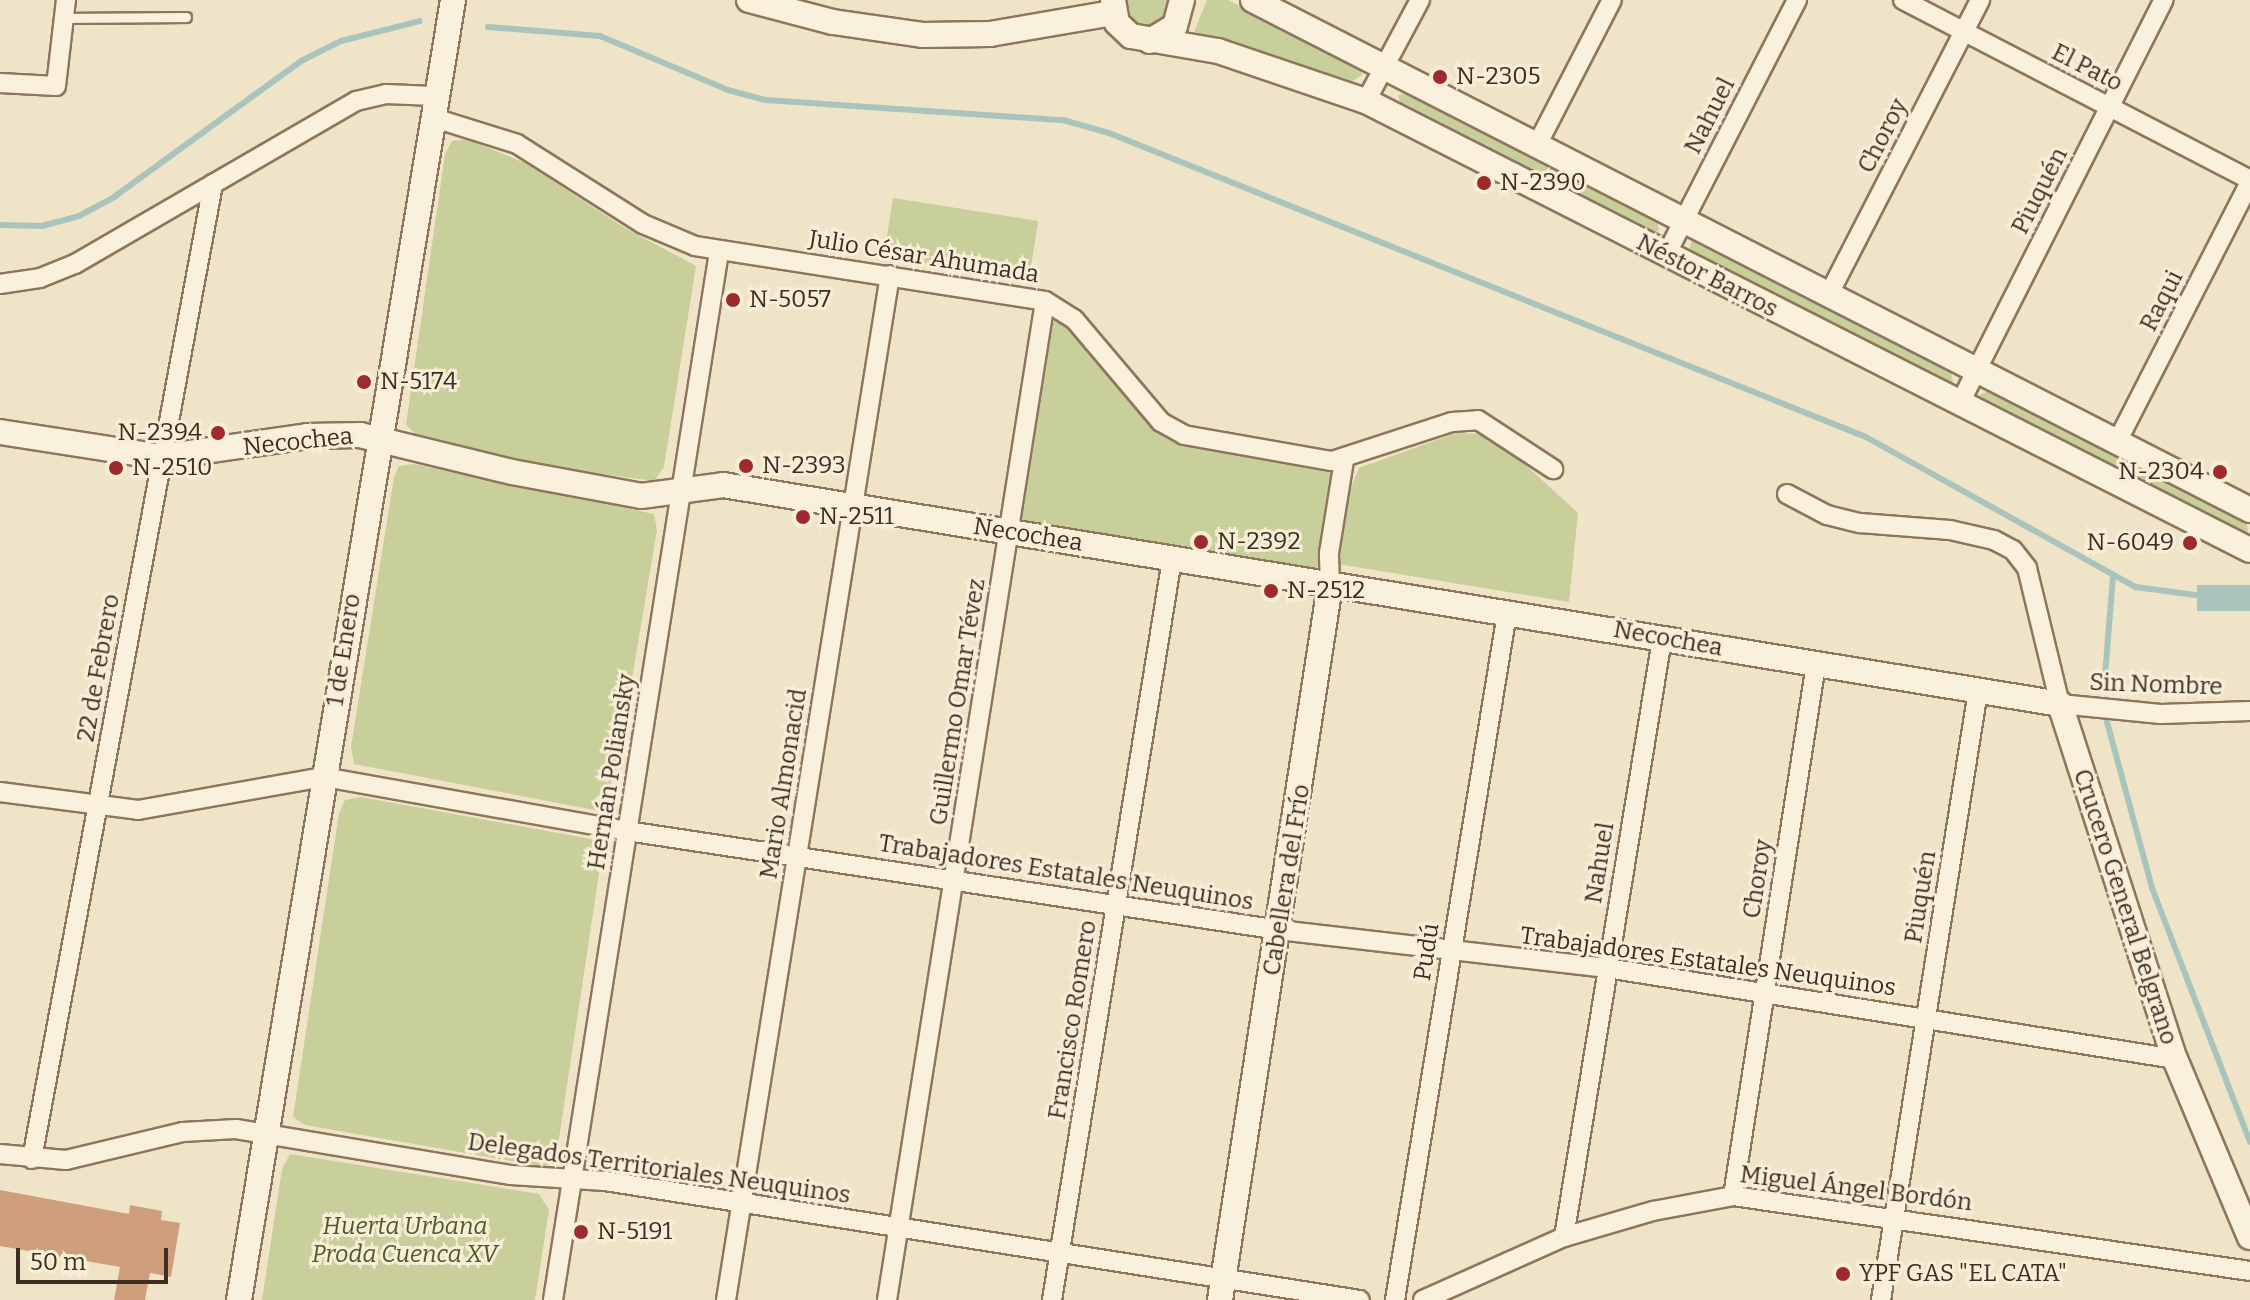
<!DOCTYPE html>
<meta charset="utf-8">
<style>
body{margin:0}
#map{position:relative;width:2250px;height:1300px;overflow:hidden;background:#f0e4c8;font-family:Bitter,serif}
div>[style]{position:absolute}
[style*='--x']{left:calc(var(--x)*1px);top:calc(var(--y)*1px);width:calc(var(--w)*1px);rotate:calc(var(--a)*1deg)}
.green>*{inset:0;background:#c9cf9b;transform-origin:0 0}
.water>*{inset:0;background:#a9c4bc;transform-origin:0 0}
.stream>*{height:6px;margin:-3px;padding:0 3px;transform-origin:3px;border-radius:3px;background:#a9c4bc}
.building>*{inset:0;background:#cf9f7d}
.roads{filter:drop-shadow(2px 0 #8d765c) drop-shadow(-2px 0 #8d765c) drop-shadow(0 2px #8d765c) drop-shadow(0 -2px #8d765c)}
.lane>*{height:9px;margin:-4.5px;padding:0 4.5px;transform-origin:4.5px;border-radius:4.5px;background:#faf1dc}
.street>*{height:18px;margin:-9px;padding:0 9px;transform-origin:9px;border-radius:9px;background:#faf1dc}
.secondary>*{height:24px;margin:-12px;padding:0 12px;transform-origin:12px;border-radius:12px;background:#faf1dc}
.dots>*{width:22px;height:22px;translate:-50% -50%;box-sizing:border-box;border:4px solid #f7eed8;border-radius:50%}
span{translate:-50% -50%;white-space:nowrap;text-align:center;line-height:1.15;-webkit-text-stroke:6px #f7eed8;paint-order:stroke}
.street-label{font-size:24px;color:#3d2e20}
.poi-label{font-size:24px;color:#3d2e20}
.left{translate:0 -50%;text-align:left}
.right{translate:-100% -50%;text-align:right}
.park-label{font-size:24px;color:#4d5a26;font-style:italic}
.scale{position:absolute;left:16px;top:1248px;width:152px;height:36px;box-sizing:border-box;border:4px solid #3d2e20;border-top:0;padding-left:10px;font-size:24px;line-height:28px;white-space:nowrap;color:#3d2e20;-webkit-text-stroke:6px #f7eed8;paint-order:stroke}
</style>
<div id="map">
<div class="green">
<i style="clip-path:polygon(1123px 0,1172px 0,1164px 24px,1141px 29px,1128px 20px)"></i>
<i style="clip-path:polygon(1207px 0,1228px 0,1360px 68px,1362px 75px,1353px 81px,1194px 32px)"></i>
<i style="clip-path:polygon(1409px 93px,1657px 220px,1659px 231px,1650px 233px,1401px 106px,1398px 95px)"></i>
<i style="clip-path:polygon(467px 139px,525px 163px,625px 228px,696px 266px,664px 467px,654px 481px,535px 465px,420px 438px,406px 425px,445px 154px,452px 141px)"></i>
<i style="left:893px;top:198px;width:147px;height:59px;rotate:9deg"></i>
<i style="clip-path:polygon(1692px 241px,1951px 372px,1953px 383px,1949px 385px,1688px 252px)"></i>
<i style="clip-path:polygon(1064px 317px,1167px 439px,1334px 467px,1317px 570px,1017px 520px,1050px 323px)"></i>
<i style="clip-path:polygon(1990px 391px,2246px 520px,2248px 531px,2244px 534px,1981px 403px,1980px 394px)"></i>
<i style="clip-path:polygon(1456px 433px,1482px 434px,1505px 446px,1578px 513px,1569px 602px,1338px 564px,1347px 497px,1359px 468px)"></i>
<i style="clip-path:polygon(414px 464px,654px 514px,657px 530px,611px 803px,605px 812px,354px 764px,351px 747px,394px 477px,399px 466px)"></i>
<i style="clip-path:polygon(361px 797px,591px 839px,603px 847px,557px 1152px,546px 1167px,305px 1125px,293px 1117px,339px 813px,345px 800px)"></i>
<i style="clip-path:polygon(290px 1154px,539px 1194px,549px 1210px,535px 1300px,262px 1300px,282px 1169px)"></i>
</div>
<div class="water">
<i style="left:2250px;top:585px;width:26px;height:53px;rotate:90deg"></i>
</div>
<div class="stream">
<i style="--x:488;--y:27;--w:112;--a:4.6"></i>
<i style="--x:600;--y:36;--w:139;--a:22.9"></i>
<i style="--x:728;--y:90;--w:39;--a:15"></i>
<i style="--x:766;--y:100;--w:298;--a:3.9"></i>
<i style="--x:1063;--y:120;--w:48;--a:15.8"></i>
<i style="--x:1109;--y:133;--w:816;--a:21.88"></i>
<i style="--x:1866;--y:437;--w:309;--a:29.1"></i>
<i style="--x:2136;--y:587;--w:67;--a:7.8"></i>
<i style="--x:0;--y:225;--w:42;--a:1.4"></i>
<i style="--x:42;--y:226;--w:38;--a:-15"></i>
<i style="--x:79;--y:216;--w:40;--a:-28"></i>
<i style="--x:114;--y:197;--w:231;--a:-36"></i>
<i style="--x:301;--y:61;--w:45;--a:-26.6"></i>
<i style="--x:341;--y:41;--w:81;--a:-14.2"></i>
<i style="--x:2104;--y:688;--w:111;--a:-85.4"></i>
<i style="--x:2107;--y:722;--w:172;--a:74.8"></i>
<i style="--x:2152;--y:888;--w:272;--a:68.9"></i>
</div>
<div class="building">
<i style="clip-path:polygon(0 1190px,129px 1214px,130px 1205px,162px 1211px,161px 1220px,180px 1223px,171px 1277px,150px 1273px,145px 1300px,114px 1300px,120px 1267px,0 1246px)"></i>
</div>
<div class="roads">
<div class="lane">
<i style="--x:64;--y:18;--w:122;--a:-0.5"></i>
</div>
<div class="street">
<i style="--x:1903;--y:0;--w:391;--a:27.4"></i>
<i style="--x:0;--y:83;--w:56;--a:3.1"></i>
<i style="--x:56;--y:86;--w:87;--a:-83.4"></i>
<i style="--x:1366;--y:101;--w:115;--a:-61.9"></i>
<i style="--x:431;--y:117;--w:90;--a:17.4"></i>
<i style="--x:517;--y:144;--w:149;--a:32.4"></i>
<i style="--x:643;--y:224;--w:56;--a:22.9"></i>
<i style="--x:695;--y:246;--w:354;--a:8.9"></i>
<i style="--x:1045;--y:301;--w:34;--a:32"></i>
<i style="--x:1074;--y:319;--w:135;--a:49.8"></i>
<i style="--x:1161;--y:422;--w:26;--a:29"></i>
<i style="--x:1184;--y:435;--w:150;--a:10"></i>
<i style="--x:1332;--y:461;--w:126;--a:-18"></i>
<i style="--x:1452;--y:422;--w:26;--a:-4"></i>
<i style="--x:1478;--y:420;--w:90;--a:33.2"></i>
<i style="--x:1537;--y:145;--w:163;--a:-62.7"></i>
<i style="--x:1666;--y:255;--w:287;--a:-62.8"></i>
<i style="--x:0;--y:284;--w:40;--a:-8.5"></i>
<i style="--x:40;--y:278;--w:38;--a:-22"></i>
<i style="--x:75;--y:264;--w:325;--a:-30.1"></i>
<i style="--x:356;--y:101;--w:31;--a:-13"></i>
<i style="--x:386;--y:94;--w:48;--a:2.4"></i>
<i style="--x:1829;--y:294;--w:331;--a:-62.8"></i>
<i style="--x:1959;--y:405;--w:454;--a:-63.2"></i>
<i style="--x:2117;--y:442;--w:292;--a:-62.9"></i>
<i style="--x:1787;--y:494;--w:45;--a:27.7"></i>
<i style="--x:1827;--y:515;--w:34;--a:14"></i>
<i style="--x:1860;--y:523;--w:90;--a:4.4"></i>
<i style="--x:1950;--y:530;--w:45;--a:12.8"></i>
<i style="--x:1994;--y:540;--w:21;--a:28"></i>
<i style="--x:2013;--y:550;--w:23;--a:52"></i>
<i style="--x:2027;--y:568;--w:140;--a:76.4"></i>
<i style="--x:2060;--y:704;--w:101;--a:5.7"></i>
<i style="--x:2161;--y:714;--w:89;--a:-1.9"></i>
<i style="--x:1330;--y:585;--w:32;--a:-92"></i>
<i style="--x:1329;--y:553;--w:94;--a:-80.8"></i>
<i style="--x:0;--y:792;--w:139;--a:7.4"></i>
<i style="--x:138;--y:810;--w:189;--a:-10.1"></i>
<i style="--x:324;--y:777;--w:308;--a:10.1"></i>
<i style="--x:627;--y:831;--w:659;--a:8.63"></i>
<i style="--x:1279;--y:930;--w:330;--a:6.6"></i>
<i style="--x:1607;--y:968;--w:575;--a:9.1"></i>
<i style="--x:0;--y:1154;--w:66;--a:5.2"></i>
<i style="--x:66;--y:1160;--w:120;--a:-13.5"></i>
<i style="--x:183;--y:1132;--w:53;--a:-3.2"></i>
<i style="--x:236;--y:1129;--w:279;--a:9.5"></i>
<i style="--x:511;--y:1175;--w:94;--a:3.7"></i>
<i style="--x:605;--y:1181;--w:764;--a:8.96"></i>
<i style="--x:32;--y:1159;--w:992;--a:-79.48"></i>
<i style="--x:1733;--y:1196;--w:538;--a:-81.13"></i>
<i style="--x:1564;--y:1237;--w:606;--a:-80.69"></i>
<i style="--x:553;--y:1300;--w:1061;--a:-81"></i>
<i style="--x:726;--y:1300;--w:1038;--a:-80.91"></i>
<i style="--x:887;--y:1300;--w:1011;--a:-81.01"></i>
<i style="--x:1052;--y:1300;--w:751;--a:-80.8"></i>
<i style="--x:1395;--y:1300;--w:696;--a:-80.74"></i>
<i style="--x:1423;--y:1300;--w:154;--a:-24.1"></i>
<i style="--x:1564;--y:1237;--w:93;--a:-16.3"></i>
<i style="--x:1653;--y:1211;--w:81;--a:-10.6"></i>
<i style="--x:1733;--y:1196;--w:522;--a:8.25"></i>
<i style="--x:1881;--y:1300;--w:617;--a:-80.95"></i>
</div>
<div class="secondary">
<i style="--x:749;--y:0;--w:87;--a:14.7"></i>
<i style="--x:833;--y:22;--w:90;--a:8.3"></i>
<i style="--x:922;--y:35;--w:68;--a:-0.8"></i>
<i style="--x:990;--y:34;--w:125;--a:-9.7"></i>
<i style="--x:1113;--y:0;--w:23;--a:80"></i>
<i style="--x:1117;--y:23;--w:19;--a:43"></i>
<i style="--x:1131;--y:36;--w:88;--a:9.8"></i>
<i style="--x:1218;--y:51;--w:156;--a:18.7"></i>
<i style="--x:1366;--y:101;--w:991;--a:26.93"></i>
<i style="--x:1253;--y:0;--w:1120;--a:27.09"></i>
<i style="--x:1150;--y:41;--w:29;--a:-31"></i>
<i style="--x:1175;--y:26;--w:27;--a:-75"></i>
<i style="--x:0;--y:432;--w:164;--a:8.8"></i>
<i style="--x:162;--y:457;--w:147;--a:-8.2"></i>
<i style="--x:307;--y:436;--w:53;--a:-1.1"></i>
<i style="--x:360;--y:435;--w:156;--a:13.7"></i>
<i style="--x:512;--y:472;--w:131;--a:10.5"></i>
<i style="--x:641;--y:496;--w:83;--a:-7.6"></i>
<i style="--x:723;--y:485;--w:1355;--a:9.3"></i>
<i style="--x:2060;--y:704;--w:373;--a:72.1"></i>
<i style="--x:2175;--y:1059;--w:193;--a:67.2"></i>
<i style="--x:239;--y:1300;--w:1317;--a:-80.65"></i>
<i style="--x:1220;--y:1300;--w:723;--a:-81.25"></i>
</div>
</div>
<div class="dots">
<i style="left:1440px;top:77px;background:#9e2a2b"></i>
<i style="left:1484px;top:183px;background:#9e2a2b"></i>
<i style="left:733px;top:300px;background:#9e2a2b"></i>
<i style="left:364px;top:382px;background:#9e2a2b"></i>
<i style="left:218px;top:433px;background:#9e2a2b"></i>
<i style="left:746px;top:466px;background:#9e2a2b"></i>
<i style="left:116px;top:468px;background:#9e2a2b"></i>
<i style="left:2220px;top:472px;background:#9e2a2b"></i>
<i style="left:803px;top:517px;background:#9e2a2b"></i>
<i style="left:1201px;top:542px;background:#9e2a2b"></i>
<i style="left:2190px;top:543px;background:#9e2a2b"></i>
<i style="left:1271px;top:591px;background:#9e2a2b"></i>
<i style="left:581px;top:1232px;background:#9e2a2b"></i>
<i style="left:1843px;top:1274px;background:#9e2a2b"></i>
</div>
<div class="street-label">
<span style="left:2087px;top:68px;rotate:27deg">El Pato</span>
<span style="left:1710px;top:116px;rotate:-63deg">Nahuel</span>
<span style="left:1883px;top:136px;rotate:-63deg">Choroy</span>
<span style="left:2040px;top:191px;rotate:-63deg">Piuquén</span>
<span style="left:924px;top:257px;rotate:9deg">Julio César Ahumada</span>
<span style="left:1707px;top:276px;rotate:27deg">Néstor Barros</span>
<span style="left:2162px;top:301px;rotate:-63deg">Raqui</span>
<span style="left:298px;top:442px;rotate:-6deg">Necochea</span>
<span style="left:1028px;top:535px;rotate:9deg">Necochea</span>
<span style="left:1668px;top:639px;rotate:10deg">Necochea</span>
<span style="left:344px;top:650px;rotate:-81deg">1 de Enero</span>
<span style="left:99px;top:668px;rotate:-80deg">22 de Febrero</span>
<span style="left:2156px;top:685px;rotate:2deg">Sin Nombre</span>
<span style="left:958px;top:702px;rotate:-81deg">Guillermo Omar Tévez</span>
<span style="left:612px;top:772px;rotate:-81deg">Hernán Poliansky</span>
<span style="left:784px;top:784px;rotate:-81deg">Mario Almonacid</span>
<span style="left:1600px;top:863px;rotate:-81deg">Nahuel</span>
<span style="left:1066px;top:873px;rotate:9deg">Trabajadores Estatales Neuquinos</span>
<span style="left:1758px;top:879px;rotate:-81deg">Choroy</span>
<span style="left:1287px;top:880px;rotate:-81deg">Cabellera del Frío</span>
<span style="left:1921px;top:897px;rotate:-81deg">Piuquén</span>
<span style="left:2125px;top:907px;rotate:72deg">Crucero General Belgrano</span>
<span style="left:1427px;top:952px;rotate:-81deg">Pudú</span>
<span style="left:1708px;top:962px;rotate:8deg">Trabajadores Estatales Neuquinos</span>
<span style="left:1073px;top:1020px;rotate:-81deg">Francisco Romero</span>
<span style="left:659px;top:1169px;rotate:8deg">Delegados Territoriales Neuquinos</span>
<span style="left:1856px;top:1189px;rotate:7deg">Miguel Ángel Bordón</span>
</div>
<div class="poi-label">
<span class="left" style="left:1456px;top:77px">N-2305</span>
<span class="left" style="left:1500px;top:183px">N-2390</span>
<span class="left" style="left:749px;top:300px">N-5057</span>
<span class="left" style="left:380px;top:382px">N-5174</span>
<span class="right" style="left:202px;top:433px">N-2394</span>
<span class="left" style="left:762px;top:466px">N-2393</span>
<span class="left" style="left:132px;top:468px">N-2510</span>
<span class="right" style="left:2204px;top:472px">N-2304</span>
<span class="left" style="left:819px;top:517px">N-2511</span>
<span class="left" style="left:1217px;top:542px">N-2392</span>
<span class="right" style="left:2174px;top:543px">N-6049</span>
<span class="left" style="left:1287px;top:591px">N-2512</span>
<span class="left" style="left:597px;top:1232px">N-5191</span>
<span class="left" style="left:1859px;top:1274px">YPF GAS "EL CATA"</span>
</div>
<div class="park-label">
<span style="left:405px;top:1241px">Huerta Urbana<br>Proda Cuenca XV</span>
</div>
<div class="scale">50 m</div>
</div>
